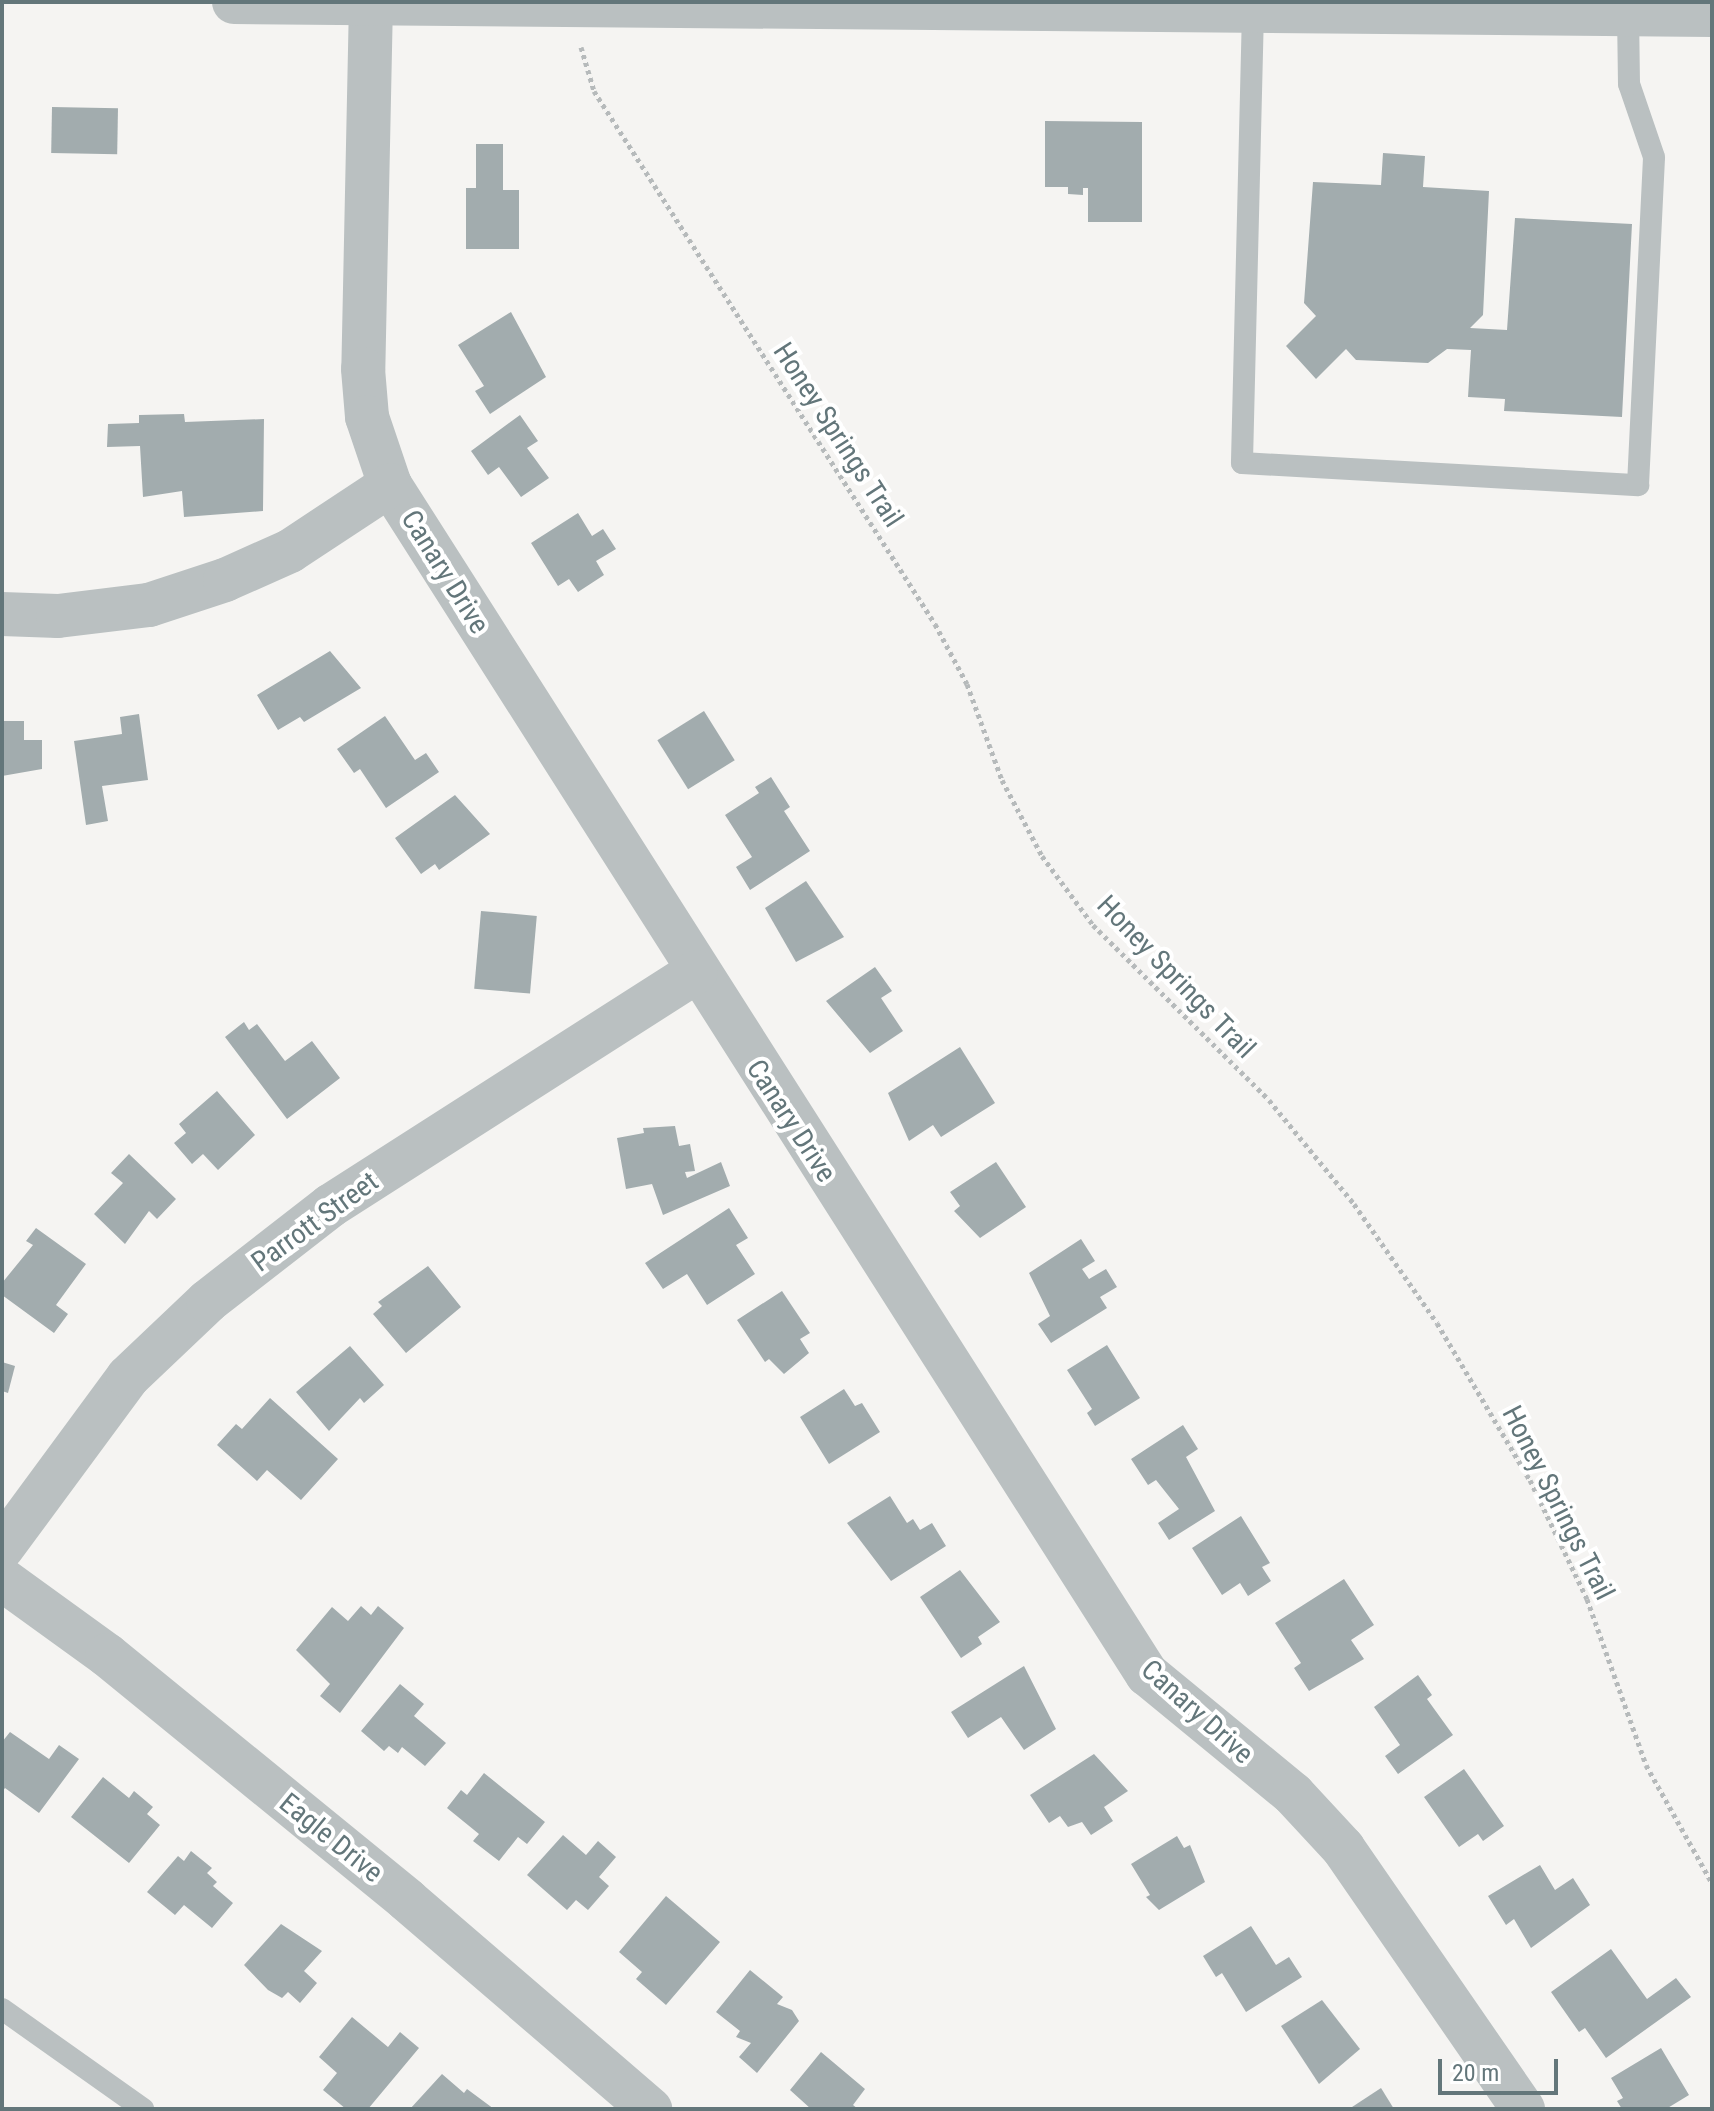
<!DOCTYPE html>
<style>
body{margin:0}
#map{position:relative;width:1714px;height:2111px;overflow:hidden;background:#f5f4f2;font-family:"Roboto Condensed",sans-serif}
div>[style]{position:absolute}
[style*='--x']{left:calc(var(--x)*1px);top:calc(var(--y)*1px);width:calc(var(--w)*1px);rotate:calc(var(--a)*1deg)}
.building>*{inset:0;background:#a2acae;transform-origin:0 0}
.path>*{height:5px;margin-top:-2.5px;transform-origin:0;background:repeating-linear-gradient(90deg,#b6babb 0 4px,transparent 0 8px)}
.service>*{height:22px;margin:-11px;padding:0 11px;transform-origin:11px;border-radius:11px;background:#bac0c1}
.minor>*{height:44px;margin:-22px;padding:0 22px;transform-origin:22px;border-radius:22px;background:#bac0c1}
.tertiary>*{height:44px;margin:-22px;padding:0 22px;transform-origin:22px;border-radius:22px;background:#bac0c1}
span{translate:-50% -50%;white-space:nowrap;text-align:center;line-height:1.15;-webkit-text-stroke:8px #fff;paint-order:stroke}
.street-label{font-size:28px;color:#63767a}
.frame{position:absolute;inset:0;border:4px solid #63767a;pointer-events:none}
.scale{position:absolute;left:1438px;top:2059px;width:120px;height:36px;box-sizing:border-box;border:4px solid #63767a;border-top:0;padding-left:10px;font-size:24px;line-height:28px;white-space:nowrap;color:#63767a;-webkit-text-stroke:6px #fff;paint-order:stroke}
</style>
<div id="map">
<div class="building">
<i style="left:52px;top:107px;width:66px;height:46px;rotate:1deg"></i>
<i style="clip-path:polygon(1045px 121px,1142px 122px,1142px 222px,1088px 222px,1088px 188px,1083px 188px,1083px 195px,1068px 194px,1068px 187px,1045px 187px)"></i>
<i style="clip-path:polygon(476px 144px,503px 144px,503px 190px,519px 190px,519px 249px,466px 249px,466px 188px,476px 188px)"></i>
<i style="clip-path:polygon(1383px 153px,1425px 156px,1423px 187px,1489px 191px,1483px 315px,1470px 328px,1507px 330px,1515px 218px,1632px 224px,1622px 417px,1504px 411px,1505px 399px,1468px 397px,1471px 350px,1447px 349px,1428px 363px,1356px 360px,1346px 349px,1316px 379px,1286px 346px,1316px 316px,1304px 303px,1313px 182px,1381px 185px)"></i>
<i style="clip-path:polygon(511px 312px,546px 377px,490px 414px,475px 391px,484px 386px,458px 345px)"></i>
<i style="clip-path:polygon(184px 414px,185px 422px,264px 419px,263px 511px,184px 517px,182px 491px,143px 497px,140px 446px,107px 447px,108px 424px,139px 423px,139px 415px)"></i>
<i style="clip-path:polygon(520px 415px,538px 441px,527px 448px,549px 478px,521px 497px,499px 467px,488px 475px,471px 451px)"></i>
<i style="clip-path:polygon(578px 513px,592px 536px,603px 529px,616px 549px,596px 561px,604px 575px,578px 592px,569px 579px,558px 586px,531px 543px)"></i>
<i style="clip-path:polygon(330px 651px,361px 688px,304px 722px,300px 717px,278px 730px,257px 695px)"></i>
<i style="left:704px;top:711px;width:58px;height:55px;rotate:58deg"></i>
<i style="clip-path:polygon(139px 714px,148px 780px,102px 786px,108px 821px,86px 825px,74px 741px,122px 734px,120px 717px)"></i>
<i style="clip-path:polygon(385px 716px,415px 760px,426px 753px,439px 772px,386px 808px,360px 769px,354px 773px,337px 749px)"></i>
<i style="clip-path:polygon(2px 721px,24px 721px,24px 740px,42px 740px,42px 769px,2px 776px)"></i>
<i style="clip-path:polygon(771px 777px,790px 807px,784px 811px,810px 851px,750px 890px,736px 867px,752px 857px,725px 815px,759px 793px,755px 787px)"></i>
<i style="clip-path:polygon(455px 795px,490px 834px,439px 870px,435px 864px,421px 874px,395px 838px)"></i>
<i style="clip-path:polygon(806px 881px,844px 937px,796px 962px,765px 908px)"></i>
<i style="left:481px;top:911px;width:56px;height:78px;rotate:5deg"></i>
<i style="clip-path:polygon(875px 967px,892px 991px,881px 998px,903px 1031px,870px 1053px,826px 1001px)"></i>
<i style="clip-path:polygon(244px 1022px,249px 1030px,257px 1024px,285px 1061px,312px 1041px,340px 1078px,287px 1119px,225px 1037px)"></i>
<i style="clip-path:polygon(960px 1047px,995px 1103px,941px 1137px,933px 1125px,909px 1141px,888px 1093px)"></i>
<i style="clip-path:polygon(217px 1091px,255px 1135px,218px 1170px,203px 1154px,192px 1164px,174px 1143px,186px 1133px,179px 1124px)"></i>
<i style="clip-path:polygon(675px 1126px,679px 1146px,690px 1144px,695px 1171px,685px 1172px,687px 1178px,721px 1162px,730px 1186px,663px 1215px,652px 1184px,626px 1189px,617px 1138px,644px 1133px,643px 1128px)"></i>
<i style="clip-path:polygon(129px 1154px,176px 1199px,157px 1219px,149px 1211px,125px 1244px,94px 1214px,123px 1183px,111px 1173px)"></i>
<i style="clip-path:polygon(996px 1162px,1026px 1207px,980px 1238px,954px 1211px,960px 1206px,950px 1192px)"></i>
<i style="clip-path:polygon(729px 1208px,748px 1238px,736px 1245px,755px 1274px,707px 1305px,687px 1274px,663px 1289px,645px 1263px)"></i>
<i style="clip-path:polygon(36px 1228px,86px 1264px,56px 1305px,68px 1314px,54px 1333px,2px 1295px,2px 1283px,33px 1245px,26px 1241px)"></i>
<i style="clip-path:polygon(1081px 1239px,1095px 1261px,1082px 1269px,1089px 1279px,1106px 1269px,1117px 1287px,1100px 1297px,1107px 1308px,1051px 1343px,1038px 1324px,1050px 1316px,1029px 1273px)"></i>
<i style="clip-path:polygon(428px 1266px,461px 1307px,406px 1353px,373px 1314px,382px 1306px,378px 1302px)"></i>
<i style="clip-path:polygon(782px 1291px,810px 1333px,800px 1339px,809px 1353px,784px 1374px,769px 1359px,765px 1362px,737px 1320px)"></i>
<i style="clip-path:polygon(1107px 1345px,1140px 1398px,1095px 1426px,1087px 1413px,1092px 1409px,1067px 1370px)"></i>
<i style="clip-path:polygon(350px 1346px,384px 1385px,364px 1403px,360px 1398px,329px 1431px,296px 1392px)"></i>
<i style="clip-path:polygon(2px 1362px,15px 1366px,8px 1393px,2px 1391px)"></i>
<i style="clip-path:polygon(844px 1389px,855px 1406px,862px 1403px,880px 1432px,829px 1464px,800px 1417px)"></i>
<i style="clip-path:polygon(270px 1398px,338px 1459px,301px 1500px,267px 1470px,257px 1481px,217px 1445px,236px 1424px,242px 1429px)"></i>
<i style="clip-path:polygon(1183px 1425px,1198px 1449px,1186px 1457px,1215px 1511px,1169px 1540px,1158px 1523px,1179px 1509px,1156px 1480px,1148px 1485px,1131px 1459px)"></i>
<i style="clip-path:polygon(890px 1496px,907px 1523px,913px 1519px,920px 1530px,932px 1523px,946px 1546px,891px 1581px,847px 1523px)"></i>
<i style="clip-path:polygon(1241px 1516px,1270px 1563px,1262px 1567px,1271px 1581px,1248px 1596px,1240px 1583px,1222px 1595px,1192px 1548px)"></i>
<i style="clip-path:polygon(960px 1570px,1000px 1622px,978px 1637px,982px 1644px,961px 1658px,920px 1597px)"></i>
<i style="clip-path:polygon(1344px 1579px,1374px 1625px,1351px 1640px,1364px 1659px,1309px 1691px,1294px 1668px,1301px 1663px,1275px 1623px)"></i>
<i style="clip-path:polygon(361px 1606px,371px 1615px,378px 1606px,404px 1628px,340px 1713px,320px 1696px,330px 1684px,296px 1650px,332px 1607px,348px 1621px)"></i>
<i style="clip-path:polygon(1024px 1666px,1056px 1729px,1024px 1750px,1001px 1717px,968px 1738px,951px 1712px)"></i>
<i style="clip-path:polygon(1418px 1675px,1432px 1695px,1427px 1699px,1453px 1735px,1398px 1774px,1385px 1756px,1400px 1745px,1374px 1707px)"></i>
<i style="clip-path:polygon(400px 1684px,424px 1704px,414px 1716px,446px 1743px,425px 1766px,402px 1747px,398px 1753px,389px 1746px,384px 1751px,361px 1731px)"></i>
<i style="clip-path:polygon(10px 1732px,49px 1759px,59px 1745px,79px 1759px,39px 1813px,5px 1788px,2px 1792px,2px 1742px)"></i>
<i style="clip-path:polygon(1094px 1754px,1128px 1791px,1104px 1807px,1113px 1821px,1091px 1835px,1082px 1822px,1068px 1827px,1060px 1816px,1049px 1823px,1030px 1795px)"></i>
<i style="clip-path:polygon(1464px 1769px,1504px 1826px,1483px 1841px,1478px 1834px,1459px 1847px,1424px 1797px)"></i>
<i style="clip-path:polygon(484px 1773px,545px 1822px,527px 1844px,518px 1837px,499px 1861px,473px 1841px,479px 1834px,447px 1808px,461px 1790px,467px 1795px)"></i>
<i style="clip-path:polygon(103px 1777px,129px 1798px,134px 1791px,153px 1807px,147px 1814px,160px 1825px,129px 1863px,71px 1817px)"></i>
<i style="clip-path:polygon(563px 1835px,586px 1855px,598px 1841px,616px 1857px,599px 1877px,609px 1886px,588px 1910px,576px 1900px,567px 1910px,527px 1875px)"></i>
<i style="clip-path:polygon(1177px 1836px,1184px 1848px,1190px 1845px,1205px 1882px,1159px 1910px,1146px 1897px,1150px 1895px,1131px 1864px)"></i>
<i style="clip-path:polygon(191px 1851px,212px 1868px,207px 1873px,217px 1882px,213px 1886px,233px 1903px,212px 1928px,184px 1905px,175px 1915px,147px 1892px,178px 1856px,184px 1861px)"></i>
<i style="clip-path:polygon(1540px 1865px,1555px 1890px,1573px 1878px,1590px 1905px,1531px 1948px,1514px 1919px,1506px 1925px,1488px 1896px)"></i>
<i style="clip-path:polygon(666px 1896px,720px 1942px,666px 2005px,636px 1979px,642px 1972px,619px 1952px)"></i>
<i style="clip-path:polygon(281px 1924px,322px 1951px,304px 1971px,317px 1983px,300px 2003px,288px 1992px,282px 1998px,268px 1990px,244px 1965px)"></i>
<i style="clip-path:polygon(1251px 1926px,1276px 1965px,1289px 1957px,1302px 1977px,1246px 2012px,1222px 1973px,1216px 1977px,1203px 1956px)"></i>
<i style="clip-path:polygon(1611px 1949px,1647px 1999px,1676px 1978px,1691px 1997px,1606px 2058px,1585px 2028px,1579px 2032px,1551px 1992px)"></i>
<i style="clip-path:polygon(750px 1970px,783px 1997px,777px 2004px,792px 2010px,799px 2021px,757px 2073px,739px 2057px,751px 2043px,736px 2037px,740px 2031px,716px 2012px)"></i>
<i style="clip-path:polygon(1322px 2000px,1360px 2049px,1319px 2084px,1281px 2026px)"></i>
<i style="clip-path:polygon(352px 2017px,388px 2047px,400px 2032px,419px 2048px,368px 2109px,346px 2109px,323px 2090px,337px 2073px,319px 2057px)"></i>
<i style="clip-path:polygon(1661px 2048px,1689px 2095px,1666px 2109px,1622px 2109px,1617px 2101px,1623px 2098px,1611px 2078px)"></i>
<i style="clip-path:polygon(821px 2052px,865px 2089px,853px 2105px,858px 2109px,811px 2109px,790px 2090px)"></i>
<i style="clip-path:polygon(442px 2074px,464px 2093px,467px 2089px,494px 2109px,410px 2109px)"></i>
<i style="clip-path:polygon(1381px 2088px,1394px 2109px,1349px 2109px)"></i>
</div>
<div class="path">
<i style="--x:581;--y:47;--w:46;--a:73.5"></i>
<i style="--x:594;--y:91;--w:633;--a:57.39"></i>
<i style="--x:935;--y:624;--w:68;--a:61.9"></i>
<i style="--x:967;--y:684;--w:102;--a:70"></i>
<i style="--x:1002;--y:780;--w:86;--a:62.2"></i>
<i style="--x:1042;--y:856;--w:86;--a:53.5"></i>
<i style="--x:1093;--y:925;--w:248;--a:44.8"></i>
<i style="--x:1269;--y:1100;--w:134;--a:50.7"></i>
<i style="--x:1354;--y:1204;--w:145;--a:55.1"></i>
<i style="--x:1437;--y:1323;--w:182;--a:59.4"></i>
<i style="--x:1530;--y:1480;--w:132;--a:64.4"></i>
<i style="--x:1587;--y:1599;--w:176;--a:70.4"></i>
<i style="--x:1646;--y:1765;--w:135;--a:60.8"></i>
</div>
<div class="service">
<i style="--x:1253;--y:11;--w:452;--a:91.4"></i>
<i style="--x:1242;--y:463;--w:397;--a:3.2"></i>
<i style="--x:1638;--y:485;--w:328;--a:-87.2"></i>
<i style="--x:1654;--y:157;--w:77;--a:-108.9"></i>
<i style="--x:1629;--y:84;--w:70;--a:-90.8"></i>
<i style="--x:2;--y:2009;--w:173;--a:35.3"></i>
</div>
<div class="minor">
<i style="--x:371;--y:2;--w:367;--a:91.2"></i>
<i style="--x:363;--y:369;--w:48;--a:85.2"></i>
<i style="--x:367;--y:417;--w:72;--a:71.3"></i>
<i style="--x:390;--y:485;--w:1410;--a:57.52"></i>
<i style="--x:1147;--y:1674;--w:189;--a:39.4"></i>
<i style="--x:1293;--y:1794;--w:74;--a:47.2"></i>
<i style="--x:1343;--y:1848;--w:317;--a:55.4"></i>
<i style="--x:2;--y:614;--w:56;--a:2"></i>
<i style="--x:58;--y:616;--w:92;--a:-6.9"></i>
<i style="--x:149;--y:605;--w:80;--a:-18.2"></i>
<i style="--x:225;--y:580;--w:71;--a:-24"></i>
<i style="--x:290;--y:551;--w:120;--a:-33.4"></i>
<i style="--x:2;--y:1548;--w:212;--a:-53.6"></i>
<i style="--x:128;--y:1377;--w:110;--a:-43.5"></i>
<i style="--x:208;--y:1301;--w:155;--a:-37.9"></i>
<i style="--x:330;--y:1206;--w:434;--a:-32.6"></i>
<i style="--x:2;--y:1579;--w:130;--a:35.9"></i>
<i style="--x:107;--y:1655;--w:387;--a:39.2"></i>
<i style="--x:407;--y:1900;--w:321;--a:40.7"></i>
</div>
<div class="tertiary">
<i style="--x:234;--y:2;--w:1478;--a:0.5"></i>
</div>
<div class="street-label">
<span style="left:838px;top:435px;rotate:57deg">Honey Springs Trail</span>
<span style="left:445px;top:572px;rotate:58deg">Canary Drive</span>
<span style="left:1176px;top:977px;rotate:46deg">Honey Springs Trail</span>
<span style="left:791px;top:1121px;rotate:57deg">Canary Drive</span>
<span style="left:315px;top:1222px;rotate:-36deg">Parrott Street</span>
<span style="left:1558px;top:1503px;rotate:63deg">Honey Springs Trail</span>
<span style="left:1197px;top:1712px;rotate:42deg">Canary Drive</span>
<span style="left:331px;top:1838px;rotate:39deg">Eagle Drive</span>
</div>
<div class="frame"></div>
<div class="scale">20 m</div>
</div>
